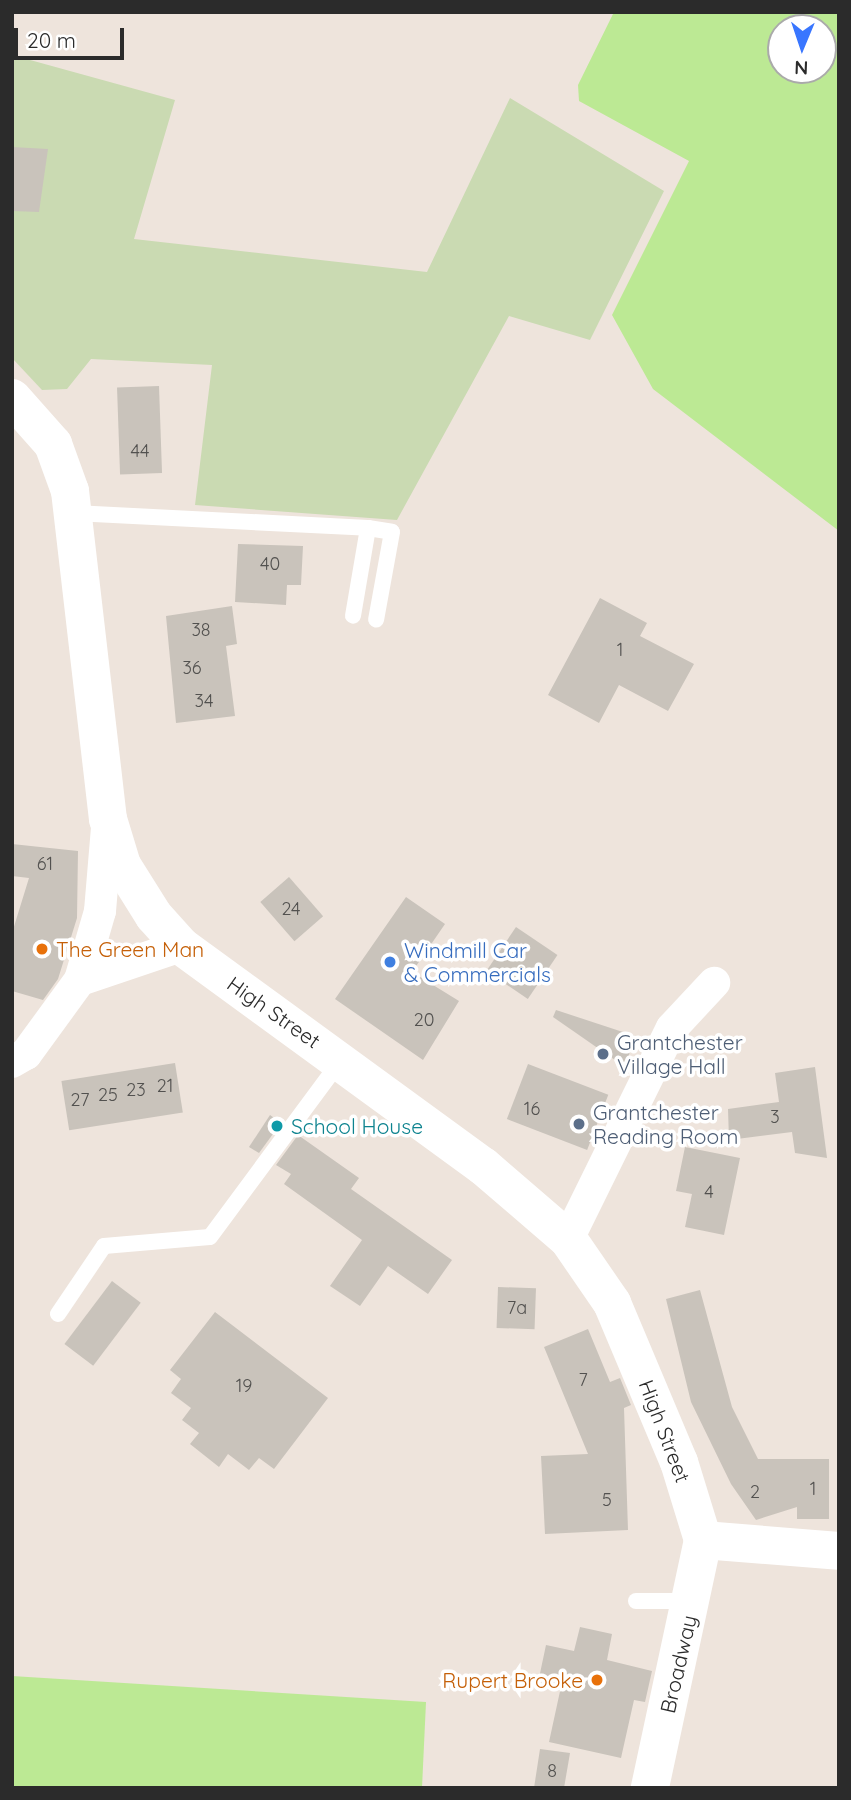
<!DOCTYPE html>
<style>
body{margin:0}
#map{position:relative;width:851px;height:1800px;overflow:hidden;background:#eee4dc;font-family:Quicksand,sans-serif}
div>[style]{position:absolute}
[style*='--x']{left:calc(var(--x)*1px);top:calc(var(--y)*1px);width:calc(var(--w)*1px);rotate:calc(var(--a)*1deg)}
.green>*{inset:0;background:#bce994}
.cemetery>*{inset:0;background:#cadab2}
.building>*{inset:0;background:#c9c3bb;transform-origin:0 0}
.lane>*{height:16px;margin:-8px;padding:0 8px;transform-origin:8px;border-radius:8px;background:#fff}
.street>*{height:32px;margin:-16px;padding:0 16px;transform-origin:16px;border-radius:16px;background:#fff}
.secondary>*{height:38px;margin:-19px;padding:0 19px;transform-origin:19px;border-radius:19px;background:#fff}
.dots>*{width:19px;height:19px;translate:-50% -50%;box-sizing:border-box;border:4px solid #fff;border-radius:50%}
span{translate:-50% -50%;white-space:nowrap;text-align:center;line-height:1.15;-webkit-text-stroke:7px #fff;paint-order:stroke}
.number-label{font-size:18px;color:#52514f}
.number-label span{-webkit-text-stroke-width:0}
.food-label{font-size:21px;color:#c56008}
.left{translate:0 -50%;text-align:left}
.right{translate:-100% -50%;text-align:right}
.shop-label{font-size:21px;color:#366cbe}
.street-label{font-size:21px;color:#2b2b2b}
.service-label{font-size:21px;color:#4e5e75}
.culture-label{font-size:21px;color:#0d838f}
.frame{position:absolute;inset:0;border:14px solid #2b2b2b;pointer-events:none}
.north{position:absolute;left:767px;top:14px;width:70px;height:70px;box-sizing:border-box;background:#fff;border:2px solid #aaa;border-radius:50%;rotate:182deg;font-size:19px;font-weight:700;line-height:28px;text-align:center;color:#2b2b2b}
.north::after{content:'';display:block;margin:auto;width:24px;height:32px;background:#3976ff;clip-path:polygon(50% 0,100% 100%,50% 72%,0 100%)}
.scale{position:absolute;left:14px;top:28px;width:110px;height:32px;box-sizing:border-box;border:4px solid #2b2b2b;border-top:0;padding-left:9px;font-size:21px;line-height:24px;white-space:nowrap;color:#2b2b2b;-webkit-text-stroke:5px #fff;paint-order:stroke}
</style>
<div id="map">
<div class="green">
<i style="clip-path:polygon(evenodd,614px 12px,839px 12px,839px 531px,653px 389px,612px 315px,689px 161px,579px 101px,578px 85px,614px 12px,781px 28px,823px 28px,823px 70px,781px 70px,781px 28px)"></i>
<i style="clip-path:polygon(12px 1676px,426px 1702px,422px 1788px,12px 1788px)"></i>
</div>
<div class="cemetery">
<i style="clip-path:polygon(12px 55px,175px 100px,134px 239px,427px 272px,510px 98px,664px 191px,590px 340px,509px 316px,397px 520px,195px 505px,212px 365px,91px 359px,67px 389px,42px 390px,12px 358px)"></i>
</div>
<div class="building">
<i style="clip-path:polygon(12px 147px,48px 149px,39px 212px,12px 211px)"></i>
<i style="left:159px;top:386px;width:87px;height:42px;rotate:88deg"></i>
<i style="clip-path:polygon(238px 544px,303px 546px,301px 585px,287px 585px,286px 605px,235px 602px)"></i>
<i style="clip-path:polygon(600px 598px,647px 623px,640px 636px,694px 664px,668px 711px,619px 685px,599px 723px,548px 695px)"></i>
<i style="clip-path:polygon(232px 606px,237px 644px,226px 646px,235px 716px,176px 723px,166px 616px)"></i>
<i style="clip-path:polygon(12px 844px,78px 851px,77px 918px,58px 979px,43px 1000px,12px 991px,12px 933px,29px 878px,12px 876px)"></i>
<i style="left:289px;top:877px;width:52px;height:38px;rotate:49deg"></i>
<i style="clip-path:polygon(406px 897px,445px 924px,412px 972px,459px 1001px,423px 1060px,335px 999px)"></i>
<i style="left:516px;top:927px;width:50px;height:53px;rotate:34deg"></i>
<i style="clip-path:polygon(556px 1010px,635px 1036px,625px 1067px,553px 1017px)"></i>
<i style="left:175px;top:1063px;width:50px;height:115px;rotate:81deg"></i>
<i style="left:528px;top:1064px;width:86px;height:59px;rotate:21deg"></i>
<i style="clip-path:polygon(815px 1067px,827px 1158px,795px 1153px,792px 1132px,729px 1140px,728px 1109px,779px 1102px,775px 1073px)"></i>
<i style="clip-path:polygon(270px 1115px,281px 1123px,259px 1153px,249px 1147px)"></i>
<i style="clip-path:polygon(298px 1135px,359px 1178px,351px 1189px,452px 1260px,428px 1294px,388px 1266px,360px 1306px,330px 1286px,362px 1240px,284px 1184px,291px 1174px,276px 1165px)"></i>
<i style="clip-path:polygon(685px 1147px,740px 1158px,724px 1235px,685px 1227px,692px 1194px,676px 1191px)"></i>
<i style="left:112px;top:1281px;width:36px;height:79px;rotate:37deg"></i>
<i style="left:498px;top:1287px;width:38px;height:41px;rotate:2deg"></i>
<i style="clip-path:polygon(700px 1290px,732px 1407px,758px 1459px,829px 1459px,829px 1519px,797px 1519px,797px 1507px,756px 1520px,731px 1484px,691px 1402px,666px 1299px)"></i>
<i style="clip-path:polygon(215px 1312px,328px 1398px,274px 1469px,259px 1458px,249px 1470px,228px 1454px,219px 1467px,190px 1444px,199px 1433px,182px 1420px,191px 1408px,171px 1393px,181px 1379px,170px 1370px)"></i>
<i style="clip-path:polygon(588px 1329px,610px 1382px,620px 1378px,631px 1405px,624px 1408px,628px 1530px,545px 1534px,541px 1456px,588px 1454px,544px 1347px)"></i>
<i style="clip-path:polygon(580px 1627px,612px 1634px,607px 1660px,652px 1671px,645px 1702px,634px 1700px,621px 1758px,549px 1742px,562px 1682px,539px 1678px,546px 1645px,574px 1651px)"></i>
<i style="clip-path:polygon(540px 1749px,570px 1753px,564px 1788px,534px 1788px)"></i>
</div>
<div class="lane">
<i style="--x:74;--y:513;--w:294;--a:2.9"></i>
<i style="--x:368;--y:528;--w:89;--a:99.7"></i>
<i style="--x:368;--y:528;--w:24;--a:9"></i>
<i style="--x:392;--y:532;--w:89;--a:100.3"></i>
<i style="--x:58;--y:1314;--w:82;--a:-55.9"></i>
<i style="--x:104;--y:1246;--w:106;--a:-4.9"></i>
<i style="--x:210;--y:1237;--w:219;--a:-53.5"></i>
<i style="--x:636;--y:1601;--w:54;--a:0"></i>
</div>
<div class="street">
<i style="--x:80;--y:980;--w:107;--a:-18.6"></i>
<i style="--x:12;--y:1062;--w:16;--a:-30"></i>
<i style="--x:26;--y:1054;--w:92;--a:-53.9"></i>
<i style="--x:80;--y:980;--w:72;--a:-73.8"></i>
<i style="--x:100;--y:911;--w:84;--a:-85.2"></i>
<i style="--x:568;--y:1239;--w:235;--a:-63.8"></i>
<i style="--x:672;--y:1028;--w:62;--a:-47"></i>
</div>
<div class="secondary">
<i style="--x:12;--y:398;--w:62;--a:48.3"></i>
<i style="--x:53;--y:444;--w:50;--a:70.1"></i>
<i style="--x:70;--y:491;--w:330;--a:83.4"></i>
<i style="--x:108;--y:819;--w:48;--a:73.1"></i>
<i style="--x:122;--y:865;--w:60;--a:57.9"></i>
<i style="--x:154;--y:916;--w:40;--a:48"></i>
<i style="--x:181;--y:946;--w:374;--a:36.1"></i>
<i style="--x:483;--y:1166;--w:112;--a:40.7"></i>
<i style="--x:568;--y:1239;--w:78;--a:55.5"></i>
<i style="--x:612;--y:1303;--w:173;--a:67.2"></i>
<i style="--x:679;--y:1462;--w:82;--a:72.9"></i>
<i style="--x:703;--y:1540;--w:254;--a:102.1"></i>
<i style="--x:703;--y:1540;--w:136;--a:4.6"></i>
</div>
<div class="dots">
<i style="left:42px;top:949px;background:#e8710a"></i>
<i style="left:390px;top:962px;background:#3f7fe0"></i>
<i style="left:603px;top:1054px;background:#5c6f8a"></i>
<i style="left:579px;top:1124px;background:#5c6f8a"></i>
<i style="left:277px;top:1126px;background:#0f9aa8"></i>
<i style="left:597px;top:1680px;background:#e8710a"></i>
</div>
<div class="number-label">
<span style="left:140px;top:451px">44</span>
<span style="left:270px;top:564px">40</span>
<span style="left:201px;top:630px">38</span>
<span style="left:620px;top:650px">1</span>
<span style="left:192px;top:668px">36</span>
<span style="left:204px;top:701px">34</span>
<span style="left:45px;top:864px">61</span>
<span style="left:291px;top:909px">24</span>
<span style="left:424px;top:1020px">20</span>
<span style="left:165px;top:1086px">21</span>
<span style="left:136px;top:1090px">23</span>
<span style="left:108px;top:1095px">25</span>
<span style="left:80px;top:1100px">27</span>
<span style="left:532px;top:1109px">16</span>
<span style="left:775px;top:1117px">3</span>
<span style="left:709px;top:1192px">4</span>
<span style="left:517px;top:1308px">7a</span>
<span style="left:583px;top:1380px">7</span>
<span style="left:244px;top:1386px">19</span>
<span style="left:813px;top:1489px">1</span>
<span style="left:755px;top:1492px">2</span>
<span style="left:607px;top:1500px">5</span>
<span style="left:552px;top:1771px">8</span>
</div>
<div class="food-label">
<span class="left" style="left:56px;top:949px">The Green Man</span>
<span class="right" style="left:583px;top:1680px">Rupert Brooke</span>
</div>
<div class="shop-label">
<span class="left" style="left:404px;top:962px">Windmill Car<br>&amp; Commercials</span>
</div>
<div class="street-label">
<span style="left:274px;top:1012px;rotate:35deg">High Street</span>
<span style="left:665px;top:1431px;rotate:69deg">High Street</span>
<span style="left:678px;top:1664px;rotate:-77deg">Broadway</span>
</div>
<div class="service-label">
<span class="left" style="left:617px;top:1054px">Grantchester<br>Village Hall</span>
<span class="left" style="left:593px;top:1124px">Grantchester<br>Reading Room</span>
</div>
<div class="culture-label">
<span class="left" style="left:291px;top:1126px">School House</span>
</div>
<div class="frame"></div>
<div class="north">N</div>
<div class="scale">20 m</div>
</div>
